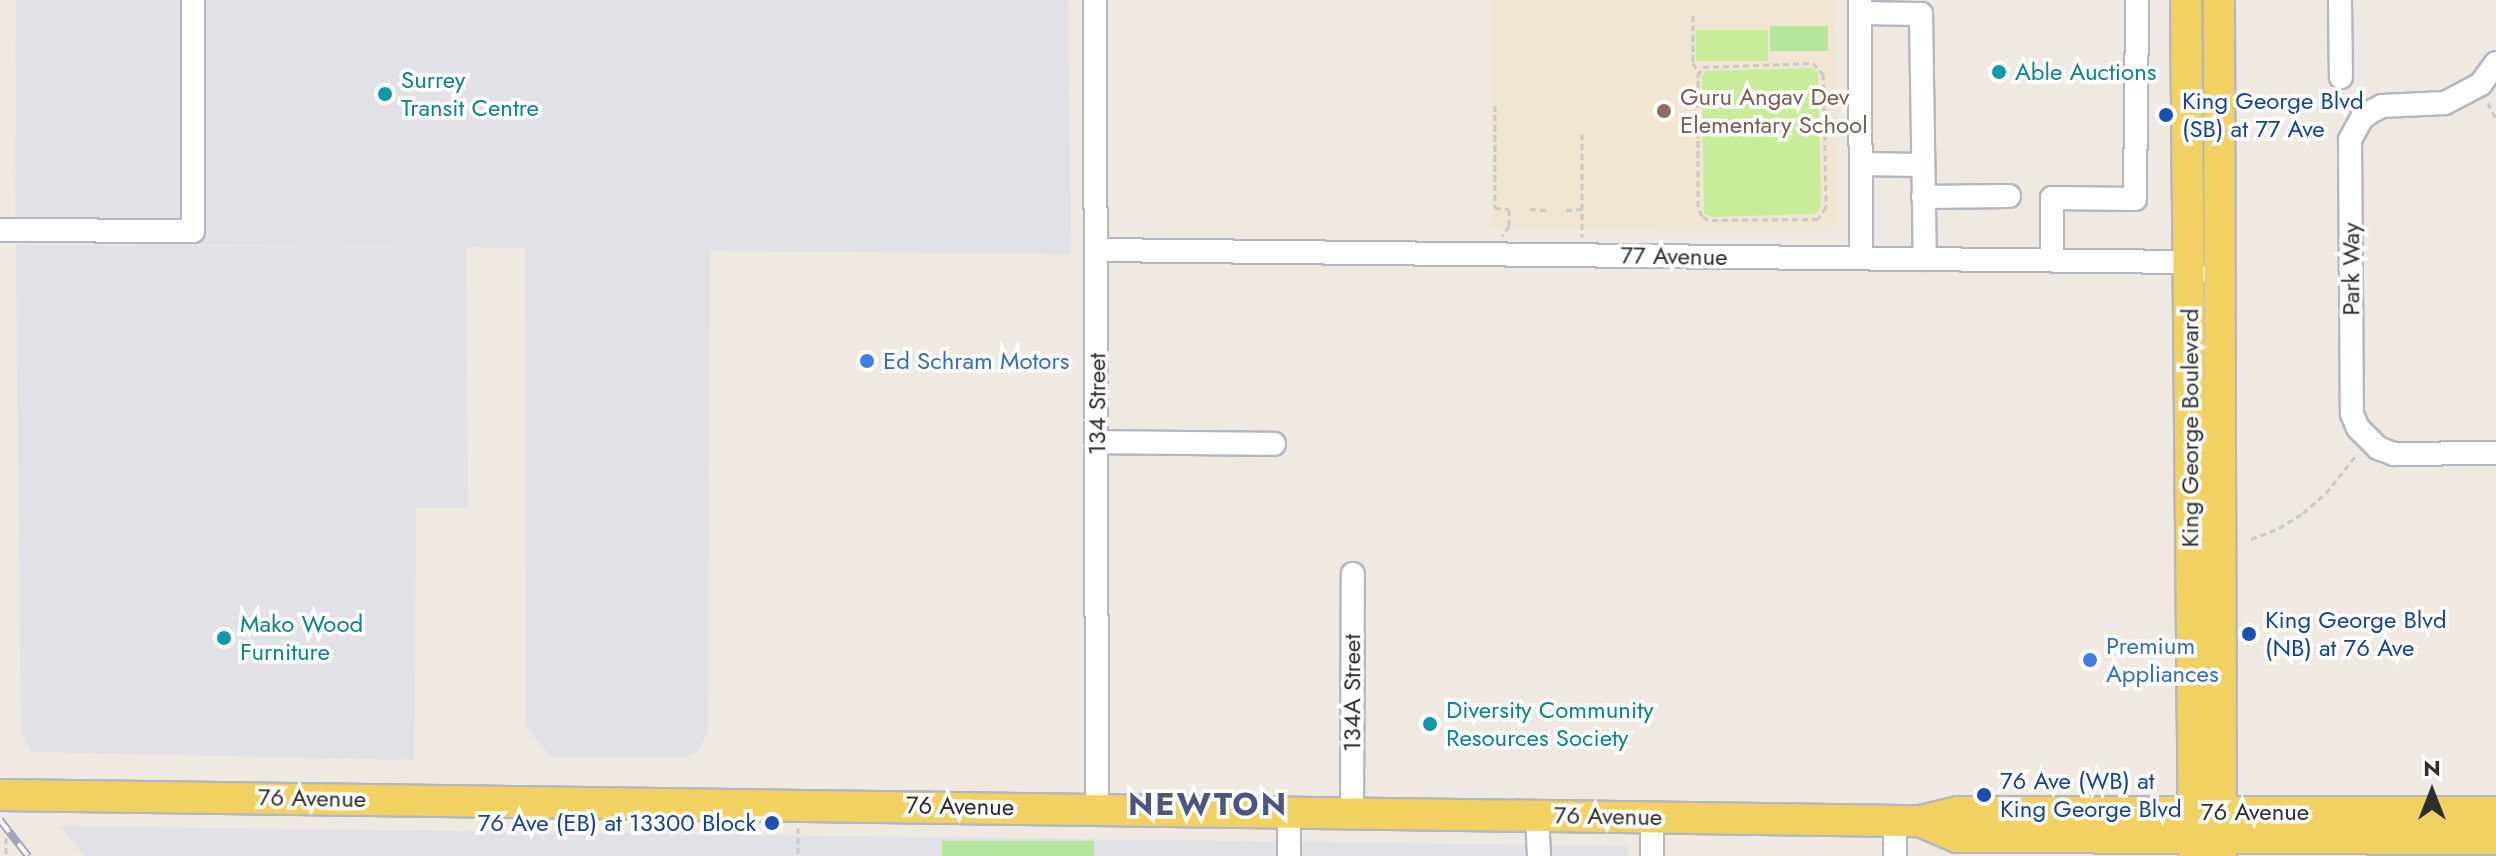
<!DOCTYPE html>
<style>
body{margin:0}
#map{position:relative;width:2496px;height:856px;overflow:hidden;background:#efe9e1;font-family:Jost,sans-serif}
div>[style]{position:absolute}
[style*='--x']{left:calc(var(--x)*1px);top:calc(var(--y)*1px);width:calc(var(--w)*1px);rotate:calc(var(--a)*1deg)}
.industrial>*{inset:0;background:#e3e1e8}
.education>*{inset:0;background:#f0e6d1}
.green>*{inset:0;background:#b6e59e;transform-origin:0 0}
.pitch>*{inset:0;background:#c9ec9a;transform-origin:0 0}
.path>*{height:3px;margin-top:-1.5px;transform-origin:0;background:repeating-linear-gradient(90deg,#c9c9c9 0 6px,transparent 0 10px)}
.roads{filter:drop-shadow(2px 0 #b4b7c1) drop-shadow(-2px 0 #b4b7c1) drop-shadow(0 2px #b4b7c1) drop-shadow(0 -2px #b4b7c1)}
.minor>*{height:22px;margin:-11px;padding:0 11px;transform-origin:11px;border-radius:11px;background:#fff}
.major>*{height:30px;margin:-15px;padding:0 15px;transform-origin:15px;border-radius:15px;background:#f2d163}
.rail>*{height:8px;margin-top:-4px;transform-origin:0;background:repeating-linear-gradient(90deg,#fff 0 15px,#a3a6b8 0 30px);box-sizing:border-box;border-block:2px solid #a3a6b8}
.dots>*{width:22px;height:22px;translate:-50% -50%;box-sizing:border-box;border:4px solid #fff;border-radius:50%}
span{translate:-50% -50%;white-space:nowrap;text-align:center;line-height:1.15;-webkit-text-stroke:7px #fff;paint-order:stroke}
.culture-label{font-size:24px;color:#0d838f}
.left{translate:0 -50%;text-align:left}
.education-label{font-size:24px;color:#785e54}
.transit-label{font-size:24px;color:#164399}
.right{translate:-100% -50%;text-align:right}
.street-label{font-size:24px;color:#2e2e2e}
.shop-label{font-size:24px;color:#366cbe}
.district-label{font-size:32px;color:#4d5680;font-weight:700;letter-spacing:2px}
.north{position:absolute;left:2392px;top:752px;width:80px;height:80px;-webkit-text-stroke:6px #fff;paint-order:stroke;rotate:0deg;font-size:22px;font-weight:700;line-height:32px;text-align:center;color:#2e2e2e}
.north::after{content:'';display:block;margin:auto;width:28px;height:36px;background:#2e2e2e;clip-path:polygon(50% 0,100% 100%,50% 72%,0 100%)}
</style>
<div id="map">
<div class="industrial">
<i style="clip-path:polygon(16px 0,1068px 0,1071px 254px,710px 251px,708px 732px,699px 750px,685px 757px,551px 757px,526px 726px,525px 248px,466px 247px,468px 508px,416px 508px,414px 760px,31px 752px,21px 730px,16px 245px,425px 247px,15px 243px)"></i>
<i style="clip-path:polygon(60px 826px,1628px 846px,1628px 856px,84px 856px)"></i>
</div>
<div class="education">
<i style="clip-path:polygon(1491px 0,1835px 0,1838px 223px,1824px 230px,1492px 228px)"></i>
</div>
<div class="green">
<i style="left:1828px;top:26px;width:25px;height:58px;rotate:90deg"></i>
<i style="left:1094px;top:841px;width:15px;height:152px;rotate:90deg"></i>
</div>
<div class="pitch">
<i style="left:1768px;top:30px;width:31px;height:72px;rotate:90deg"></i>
<i style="clip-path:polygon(1811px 68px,1818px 72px,1821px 206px,1816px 214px,1712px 217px,1704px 214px,1702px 76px,1705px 71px)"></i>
</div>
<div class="path">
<i style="--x:1693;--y:15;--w:48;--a:90"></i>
<i style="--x:1693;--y:63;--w:12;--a:59"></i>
<i style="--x:1813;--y:63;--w:15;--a:48"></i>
<i style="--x:1823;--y:74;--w:21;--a:87"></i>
<i style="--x:1824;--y:95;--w:112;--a:89"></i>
<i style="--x:1826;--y:207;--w:14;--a:124"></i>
<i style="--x:1818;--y:219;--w:110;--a:179.5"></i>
<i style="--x:1708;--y:220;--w:7;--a:-146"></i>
<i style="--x:1702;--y:216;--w:10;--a:-114"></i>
<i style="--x:1698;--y:207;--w:132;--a:-90"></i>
<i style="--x:1698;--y:75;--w:9;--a:-58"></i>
<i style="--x:1703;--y:67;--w:110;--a:-2.1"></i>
<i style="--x:2488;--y:103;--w:18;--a:63"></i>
<i style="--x:1495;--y:105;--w:103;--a:90"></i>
<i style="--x:1495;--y:208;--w:14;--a:4"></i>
<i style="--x:1509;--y:209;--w:17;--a:90"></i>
<i style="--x:1509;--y:226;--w:12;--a:125"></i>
<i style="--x:1582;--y:134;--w:103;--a:90"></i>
<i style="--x:1530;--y:209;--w:16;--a:4"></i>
<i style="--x:1566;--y:210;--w:16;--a:-4"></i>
<i style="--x:2251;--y:539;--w:30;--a:-21"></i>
<i style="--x:2279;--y:528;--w:28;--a:-32"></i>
<i style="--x:2303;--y:513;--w:30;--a:-41"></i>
<i style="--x:2326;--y:493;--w:48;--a:-51.7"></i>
<i style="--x:798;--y:828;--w:28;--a:90"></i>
<i style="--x:6;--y:838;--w:18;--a:90"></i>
</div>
<div class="roads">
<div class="minor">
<i style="--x:1095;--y:0;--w:808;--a:89.86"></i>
<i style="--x:1860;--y:0;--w:258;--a:89.8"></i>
<i style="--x:2340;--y:0;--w:77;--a:89.3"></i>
<i style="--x:1860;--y:13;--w:61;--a:0.9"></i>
<i style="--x:1921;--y:14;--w:245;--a:89.1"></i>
<i style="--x:2496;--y:63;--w:26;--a:126"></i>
<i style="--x:2481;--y:84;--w:41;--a:152.2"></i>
<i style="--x:2445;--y:103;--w:63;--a:177.3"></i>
<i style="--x:2382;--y:106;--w:11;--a:153"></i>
<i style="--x:2372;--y:111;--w:12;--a:145"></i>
<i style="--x:2362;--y:118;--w:25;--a:119"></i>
<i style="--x:2350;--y:140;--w:274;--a:89.6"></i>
<i style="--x:2352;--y:414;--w:15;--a:67"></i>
<i style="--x:2358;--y:428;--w:28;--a:45"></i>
<i style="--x:2378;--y:448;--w:17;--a:21"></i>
<i style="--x:2394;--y:454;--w:102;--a:-0.6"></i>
<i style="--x:1861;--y:164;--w:61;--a:0.9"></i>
<i style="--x:1923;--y:197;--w:86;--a:-0.7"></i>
<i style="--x:0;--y:230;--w:193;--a:0.3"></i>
<i style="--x:193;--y:231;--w:231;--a:-90"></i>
<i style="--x:1096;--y:250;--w:1093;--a:0.63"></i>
<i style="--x:2189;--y:262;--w:14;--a:60"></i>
<i style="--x:2052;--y:260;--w:62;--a:-90"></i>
<i style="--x:2052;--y:198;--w:83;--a:0.7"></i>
<i style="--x:2135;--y:199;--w:199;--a:-89.4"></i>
<i style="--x:1097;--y:442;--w:177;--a:0.6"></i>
<i style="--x:1289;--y:811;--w:45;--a:90"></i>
<i style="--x:1352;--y:812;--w:238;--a:-89.8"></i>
<i style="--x:1537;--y:815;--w:41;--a:87.2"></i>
<i style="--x:1652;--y:817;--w:39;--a:90"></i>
<i style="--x:1895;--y:856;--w:35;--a:-90"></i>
</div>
<div class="major">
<i style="--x:2186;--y:0;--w:856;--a:89.46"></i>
<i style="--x:2219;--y:0;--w:856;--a:89.87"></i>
<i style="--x:0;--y:795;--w:1920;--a:0.78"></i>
<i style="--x:1920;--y:821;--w:39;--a:-13"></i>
<i style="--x:1958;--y:812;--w:538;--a:0"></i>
<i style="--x:1920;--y:821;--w:40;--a:23.4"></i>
<i style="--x:1957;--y:837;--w:539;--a:0.21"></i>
</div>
</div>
<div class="rail">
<i style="--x:0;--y:820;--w:46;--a:52.1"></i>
</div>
<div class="dots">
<i style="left:1999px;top:72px;background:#0f9aa8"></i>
<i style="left:385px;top:94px;background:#0f9aa8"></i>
<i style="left:1664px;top:111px;background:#8d6e63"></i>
<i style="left:2166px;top:115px;background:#1a4fb4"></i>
<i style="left:867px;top:361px;background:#3f7fe0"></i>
<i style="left:2249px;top:634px;background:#1a4fb4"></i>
<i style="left:224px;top:638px;background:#0f9aa8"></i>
<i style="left:2090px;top:660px;background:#3f7fe0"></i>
<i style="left:1430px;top:724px;background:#0f9aa8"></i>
<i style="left:1984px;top:795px;background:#1a4fb4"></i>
<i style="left:772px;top:823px;background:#1a4fb4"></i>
</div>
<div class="culture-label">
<span class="left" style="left:2015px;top:72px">Able Auctions</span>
<span class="left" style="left:401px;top:94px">Surrey<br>Transit Centre</span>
<span class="left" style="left:240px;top:638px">Mako Wood<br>Furniture</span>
<span class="left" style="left:1446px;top:724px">Diversity Community<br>Resources Society</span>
</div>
<div class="education-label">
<span class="left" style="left:1680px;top:111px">Guru Angav Dev<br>Elementary School</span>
</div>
<div class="transit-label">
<span class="left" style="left:2182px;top:115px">King George Blvd<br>(SB) at 77 Ave</span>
<span class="left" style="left:2265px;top:634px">King George Blvd<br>(NB) at 76 Ave</span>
<span class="left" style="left:2000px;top:795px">76 Ave (WB) at<br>King George Blvd</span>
<span class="right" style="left:756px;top:823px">76 Ave (EB) at 13300 Block</span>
</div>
<div class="street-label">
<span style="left:1674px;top:256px;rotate:1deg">77 Avenue</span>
<span style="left:2351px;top:269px;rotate:-90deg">Park Way</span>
<span style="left:1097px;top:404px;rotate:-90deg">134 Street</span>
<span style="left:2190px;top:428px;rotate:-90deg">King George Boulevard</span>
<span style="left:1352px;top:693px;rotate:-90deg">134A Street</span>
<span style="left:312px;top:798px;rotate:1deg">76 Avenue</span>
<span style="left:960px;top:806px;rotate:1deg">76 Avenue</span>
<span style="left:2255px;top:812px">76 Avenue</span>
<span style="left:1608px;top:816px;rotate:1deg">76 Avenue</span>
</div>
<div class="shop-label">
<span class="left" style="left:883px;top:361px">Ed Schram Motors</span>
<span class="left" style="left:2106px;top:660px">Premium<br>Appliances</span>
</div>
<div class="district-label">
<span style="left:1208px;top:804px">NEWTON</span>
</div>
<div class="north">N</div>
</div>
